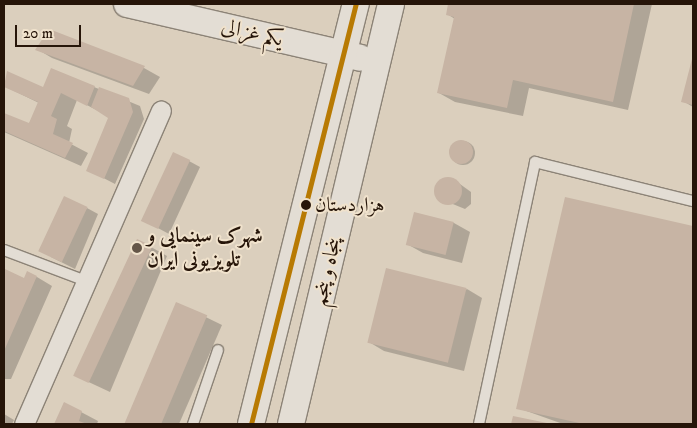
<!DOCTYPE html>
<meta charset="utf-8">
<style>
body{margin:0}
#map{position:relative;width:697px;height:428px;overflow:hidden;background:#dbcfbd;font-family:"IM FELL DW Pica",Amiri,serif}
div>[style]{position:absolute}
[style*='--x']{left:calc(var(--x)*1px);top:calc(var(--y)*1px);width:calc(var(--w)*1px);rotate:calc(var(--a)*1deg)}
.shadow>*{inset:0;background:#0003}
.round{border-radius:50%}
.building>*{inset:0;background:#c7b4a4;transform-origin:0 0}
.roads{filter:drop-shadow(1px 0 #8c8377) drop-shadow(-1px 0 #8c8377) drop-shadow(0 1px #8c8377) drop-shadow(0 -1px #8c8377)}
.lane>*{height:10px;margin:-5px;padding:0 5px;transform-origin:5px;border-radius:5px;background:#e3ddd4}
.street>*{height:19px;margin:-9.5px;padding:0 9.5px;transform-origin:9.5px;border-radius:9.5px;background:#e3ddd4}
.secondary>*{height:26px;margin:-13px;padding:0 13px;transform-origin:13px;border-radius:13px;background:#e3ddd4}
.bus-1>*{height:5px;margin:-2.5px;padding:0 2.5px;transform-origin:2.5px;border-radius:2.5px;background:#b87a03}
.dots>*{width:14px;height:14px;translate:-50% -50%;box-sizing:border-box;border:2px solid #f0e2cc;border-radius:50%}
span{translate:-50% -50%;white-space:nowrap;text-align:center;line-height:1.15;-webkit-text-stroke:4px #f0e2cc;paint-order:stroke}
.bus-label{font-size:20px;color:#261509}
.left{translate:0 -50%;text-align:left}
.street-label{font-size:21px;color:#261509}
.poi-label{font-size:21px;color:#261509;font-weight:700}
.frame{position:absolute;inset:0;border:5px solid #261509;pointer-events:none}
.scale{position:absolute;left:15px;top:25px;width:66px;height:22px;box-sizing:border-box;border:2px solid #261509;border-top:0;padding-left:6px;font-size:15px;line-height:18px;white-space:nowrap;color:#261509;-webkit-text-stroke:4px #f0e2cc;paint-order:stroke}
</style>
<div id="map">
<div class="shadow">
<i style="clip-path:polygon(450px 4px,652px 4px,628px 110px,529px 88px,523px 116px,455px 102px,439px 93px,455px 19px,447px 14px)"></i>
<i style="clip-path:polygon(49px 30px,144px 68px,160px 77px,149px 94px,52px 58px,37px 49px)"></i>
<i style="clip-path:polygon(693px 57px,693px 107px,683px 101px)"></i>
<i style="clip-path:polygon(8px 73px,44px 88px,94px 87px,140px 106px,144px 119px,115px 184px,88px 170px,110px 117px,77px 100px,67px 126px,72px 129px,69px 143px,88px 153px,81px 166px,4px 132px,4px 115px,29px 124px,39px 103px,4px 86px)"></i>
<i class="round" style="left:451px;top:141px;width:24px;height:24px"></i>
<i style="clip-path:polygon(189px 161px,200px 167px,169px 234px,143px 220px)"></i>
<i style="clip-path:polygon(453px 179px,471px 192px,471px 204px,465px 209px,438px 198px,436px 191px,441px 181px)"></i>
<i style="clip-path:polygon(566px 199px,693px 227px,693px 424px,563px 424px,518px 408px)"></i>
<i style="clip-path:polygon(87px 208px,98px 214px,75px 269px,51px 257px)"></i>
<i style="clip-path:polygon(415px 213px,454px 223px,470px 232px,462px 263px,423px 253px,407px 244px)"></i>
<i style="clip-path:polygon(151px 247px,167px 256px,110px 392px,80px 378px)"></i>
<i style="clip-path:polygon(5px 270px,25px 279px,37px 277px,52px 286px,11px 379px,4px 379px)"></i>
<i style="clip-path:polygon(467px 289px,482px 298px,464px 371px,384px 351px,369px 342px)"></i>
<i style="clip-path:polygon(177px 303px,222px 325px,179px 424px,125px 424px)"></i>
<i style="clip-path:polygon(64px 403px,98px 421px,97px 424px,56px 424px)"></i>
<i style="clip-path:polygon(4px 414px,14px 420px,12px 424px,4px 424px)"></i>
</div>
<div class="building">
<i style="clip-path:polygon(448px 4px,634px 4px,613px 102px,513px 80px,507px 108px,437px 93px,454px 17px,446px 15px)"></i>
<i style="clip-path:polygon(49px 29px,145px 66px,133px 86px,35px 50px)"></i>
<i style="clip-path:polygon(693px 55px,693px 105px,681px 102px)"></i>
<i style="clip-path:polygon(51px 68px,95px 86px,87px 106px,61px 93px,51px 116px,57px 119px,53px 134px,73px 143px,65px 158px,4px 131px,4px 113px,29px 123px,38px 102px,4px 87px,7px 71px,43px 87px)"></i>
<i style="clip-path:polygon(99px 87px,129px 98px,133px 112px,104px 179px,86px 171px,108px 118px,91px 107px)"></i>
<i class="round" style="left:449px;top:140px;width:24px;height:24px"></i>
<i style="left:173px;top:152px;width:19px;height:76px;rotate:25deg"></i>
<i class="round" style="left:434px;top:177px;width:28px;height:28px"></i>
<i style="left:64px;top:196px;width:26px;height:61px;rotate:25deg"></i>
<i style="clip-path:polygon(565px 197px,693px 226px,693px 424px,584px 424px,516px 409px)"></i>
<i style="left:414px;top:212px;width:41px;height:34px;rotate:14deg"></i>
<i style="left:137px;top:239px;width:17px;height:151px;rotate:25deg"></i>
<i style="left:386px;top:268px;width:83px;height:77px;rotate:14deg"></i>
<i style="clip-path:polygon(5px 269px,24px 278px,27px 271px,37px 276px,4px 351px)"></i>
<i style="left:176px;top:302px;width:34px;height:133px;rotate:23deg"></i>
<i style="clip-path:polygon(64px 402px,82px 411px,79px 421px,87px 424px,54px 424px)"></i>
<i style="clip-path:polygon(513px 416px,547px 423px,547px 424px,511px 424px)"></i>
</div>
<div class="roads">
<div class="lane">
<i style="--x:4;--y:250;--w:88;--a:20.7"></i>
<i style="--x:193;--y:424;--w:78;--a:-71.3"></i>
<i style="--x:479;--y:424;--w:268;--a:-77.9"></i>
<i style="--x:535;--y:162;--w:163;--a:13.9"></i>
</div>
<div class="street">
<i style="--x:24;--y:424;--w:342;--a:-66.4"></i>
</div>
<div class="secondary">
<i style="--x:127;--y:4;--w:239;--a:13"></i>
<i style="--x:251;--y:424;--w:433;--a:-76"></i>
<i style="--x:291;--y:424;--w:432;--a:-76.6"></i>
</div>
</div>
<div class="bus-1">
<i style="--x:251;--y:424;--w:433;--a:-76"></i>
</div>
<div class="dots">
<i style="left:306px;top:205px;background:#261509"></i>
<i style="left:137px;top:248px;background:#655648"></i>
</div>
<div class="bus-label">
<span class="left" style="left:315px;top:205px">هزاردستان</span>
</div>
<div class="street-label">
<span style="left:252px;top:33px;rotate:13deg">یکم غزالی</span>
<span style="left:327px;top:272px;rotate:-77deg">پنجاه و پنجم</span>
</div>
<div class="poi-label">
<span class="left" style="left:147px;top:248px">شهرک سینمایی و<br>تلویزیونی ایران</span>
</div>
<div class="frame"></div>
<div class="scale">20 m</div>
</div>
